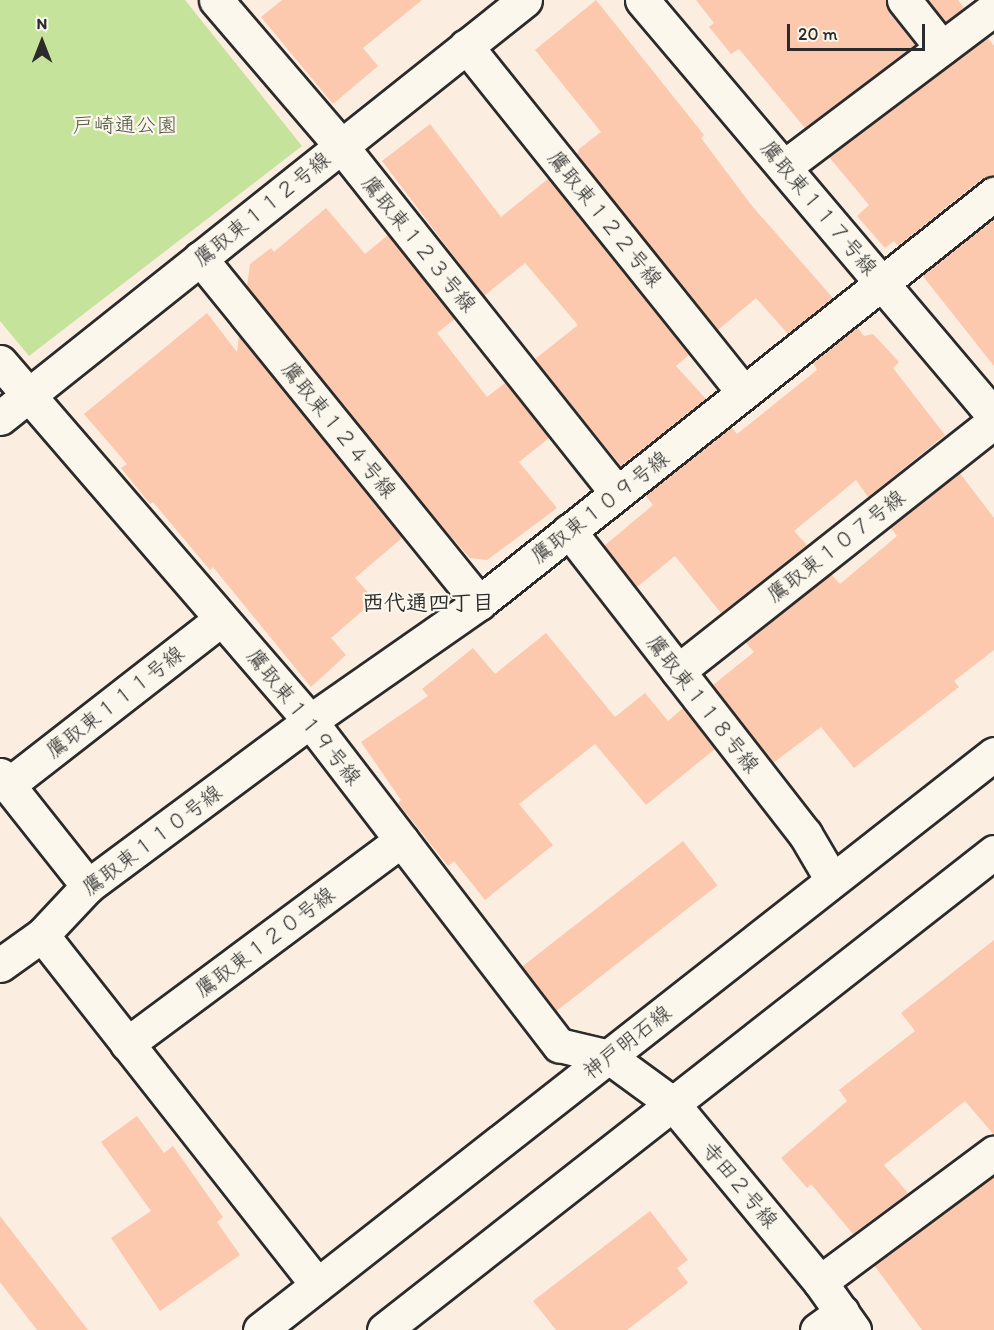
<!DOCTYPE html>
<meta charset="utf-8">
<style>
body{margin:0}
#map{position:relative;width:994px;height:1330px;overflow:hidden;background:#fbeee0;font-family:Itim,"Klee One",sans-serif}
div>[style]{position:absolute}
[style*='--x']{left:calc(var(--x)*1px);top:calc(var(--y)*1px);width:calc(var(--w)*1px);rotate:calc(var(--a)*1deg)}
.green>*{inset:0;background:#c5e39a}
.building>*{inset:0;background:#fcc8ae;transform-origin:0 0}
.roads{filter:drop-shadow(2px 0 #2b2b2b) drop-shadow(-2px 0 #2b2b2b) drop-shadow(0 2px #2b2b2b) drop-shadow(0 -2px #2b2b2b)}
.minor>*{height:33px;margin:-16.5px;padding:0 16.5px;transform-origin:16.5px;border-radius:16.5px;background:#fbf7ec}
.major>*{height:33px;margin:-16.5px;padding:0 16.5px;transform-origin:16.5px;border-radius:16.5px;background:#fbf7ec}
span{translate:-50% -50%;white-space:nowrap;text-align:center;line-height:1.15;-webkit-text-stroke:4.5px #fbf7ec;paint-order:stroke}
.park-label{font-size:21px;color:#525947}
.street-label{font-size:21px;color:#2b2b2b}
.neighbourhood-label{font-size:22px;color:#2b2b2b;font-weight:700}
.north{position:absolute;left:12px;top:12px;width:60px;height:60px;-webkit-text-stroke:4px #fbf7ec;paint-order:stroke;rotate:0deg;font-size:16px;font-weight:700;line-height:24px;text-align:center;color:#2b2b2b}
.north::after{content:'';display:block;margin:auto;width:21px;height:27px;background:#2b2b2b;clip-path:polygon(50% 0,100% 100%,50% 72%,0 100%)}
.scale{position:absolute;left:787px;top:24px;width:138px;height:27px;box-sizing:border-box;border:3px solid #2b2b2b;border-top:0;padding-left:8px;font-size:18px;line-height:21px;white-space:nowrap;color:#2b2b2b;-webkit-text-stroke:4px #fbf7ec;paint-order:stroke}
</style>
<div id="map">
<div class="green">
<i style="clip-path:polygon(0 0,185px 0,302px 146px,29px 356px,0 321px)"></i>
</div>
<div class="building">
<i style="clip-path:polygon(282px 0,422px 0,363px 48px,378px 66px,333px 104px,261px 17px)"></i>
<i style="clip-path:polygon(596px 0,704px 135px,701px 138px,752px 206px,833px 298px,788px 334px,756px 298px,718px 330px,577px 155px,579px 149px,601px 132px,535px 50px)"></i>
<i style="clip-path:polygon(696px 0,886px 0,889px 12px,915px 45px,805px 128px,739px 49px,731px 54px,709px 27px,714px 23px)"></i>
<i style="clip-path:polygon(928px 0,958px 0,964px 8px,945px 22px)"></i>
<i style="clip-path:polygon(987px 37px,994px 46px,994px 176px,982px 179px,898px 246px,894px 241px,885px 248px,857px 216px,869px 205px,829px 157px)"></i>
<i style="clip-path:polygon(430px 124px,501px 217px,548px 179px,689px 355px,676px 366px,706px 399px,621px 466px,535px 359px,578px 325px,525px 263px,484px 296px,382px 161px)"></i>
<i style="clip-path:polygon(326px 208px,365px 254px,388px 235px,455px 319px,437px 333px,487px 397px,505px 383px,549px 438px,519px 462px,557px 508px,487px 560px,470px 558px,431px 514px,247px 286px,250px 264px,271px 248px,274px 252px)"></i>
<i style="clip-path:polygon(994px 218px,994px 366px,922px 275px)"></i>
<i style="clip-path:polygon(207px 313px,237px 352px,239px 336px,402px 538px,355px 578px,375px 600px,331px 638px,346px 655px,311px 687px,213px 567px,210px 570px,153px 502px,150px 504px,121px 468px,127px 464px,84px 414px)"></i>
<i style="clip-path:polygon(857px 327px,864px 336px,873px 334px,899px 362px,893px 368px,945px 435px,868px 497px,856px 480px,794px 531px,807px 545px,721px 613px,675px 556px,637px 587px,604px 546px,653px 505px,645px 495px,731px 427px,737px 434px,817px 370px,813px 362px)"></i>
<i style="clip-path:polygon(959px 472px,994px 518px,994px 650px,954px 681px,959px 687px,854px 768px,821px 727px,773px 763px,713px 685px,754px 652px,745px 642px,831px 574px,840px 584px,897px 536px,890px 527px)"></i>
<i style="clip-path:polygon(546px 633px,615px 717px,645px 693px,668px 721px,683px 708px,715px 749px,646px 805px,595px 744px,519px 804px,553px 845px,485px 900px,454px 861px,448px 866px,398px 803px,401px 800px,361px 742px,428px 696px,422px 689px,473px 648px,495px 674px)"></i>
<i style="left:683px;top:841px;width:56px;height:204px;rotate:52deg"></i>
<i style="clip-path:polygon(994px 940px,994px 1135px,965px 1101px,884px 1165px,908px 1193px,853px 1234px,811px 1184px,807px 1188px,781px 1158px,847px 1101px,839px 1090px,915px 1031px,901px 1013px)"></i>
<i style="clip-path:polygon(137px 1116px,164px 1153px,173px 1146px,223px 1217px,217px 1222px,240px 1255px,160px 1311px,111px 1238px,151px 1211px,101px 1142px)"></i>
<i style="clip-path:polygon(994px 1176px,994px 1330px,922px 1330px,874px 1265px)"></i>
<i style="clip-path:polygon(650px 1211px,688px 1260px,677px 1268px,688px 1283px,627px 1330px,556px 1330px,533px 1301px)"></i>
<i style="clip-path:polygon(0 1216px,88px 1330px,37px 1330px,0 1282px)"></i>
</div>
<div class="roads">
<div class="minor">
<i style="--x:216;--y:0;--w:192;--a:49.4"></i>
<i style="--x:341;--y:146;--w:443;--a:51.5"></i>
<i style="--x:642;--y:0;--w:545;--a:49.76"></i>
<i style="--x:904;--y:0;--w:61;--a:51.6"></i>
<i style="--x:466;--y:46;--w:443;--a:51.3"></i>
<i style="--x:784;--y:167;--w:263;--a:-37"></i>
<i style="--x:200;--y:258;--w:444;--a:51"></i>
<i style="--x:0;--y:362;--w:474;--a:49.2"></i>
<i style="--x:310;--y:721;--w:409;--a:52.5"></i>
<i style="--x:559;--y:1045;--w:51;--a:13.5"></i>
<i style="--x:609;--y:1057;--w:78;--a:36.1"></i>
<i style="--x:672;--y:1103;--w:232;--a:50.4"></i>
<i style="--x:820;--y:1282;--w:59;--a:54.7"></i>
<i style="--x:0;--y:418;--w:671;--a:-38.53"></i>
<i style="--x:569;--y:531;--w:384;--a:52.1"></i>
<i style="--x:805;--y:834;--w:53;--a:59.6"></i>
<i style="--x:678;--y:671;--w:403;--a:-38.3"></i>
<i style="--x:0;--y:775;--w:142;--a:51.6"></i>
<i style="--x:8;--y:785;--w:270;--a:-37.9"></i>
<i style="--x:42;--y:935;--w:445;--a:51.8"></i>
<i style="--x:0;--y:965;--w:52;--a:-35.5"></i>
<i style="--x:42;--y:935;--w:67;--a:-46.8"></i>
<i style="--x:88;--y:886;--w:277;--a:-36.6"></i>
<i style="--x:310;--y:721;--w:206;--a:-34.9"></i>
<i style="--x:479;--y:603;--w:658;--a:-38.46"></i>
<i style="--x:127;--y:1044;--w:342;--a:-36.6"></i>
<i style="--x:820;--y:1282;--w:217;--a:-36.6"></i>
<i style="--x:817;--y:1330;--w:31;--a:-36"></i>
</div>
<div class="major">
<i style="--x:260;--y:1330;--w:933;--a:-38.12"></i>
<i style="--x:384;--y:1330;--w:775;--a:-38.08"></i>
</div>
</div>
<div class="park-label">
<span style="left:125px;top:125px">戸崎通公園</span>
</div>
<div class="street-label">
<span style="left:819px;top:208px;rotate:50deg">鷹取東１１７号線</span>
<span style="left:262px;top:209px;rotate:-39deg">鷹取東１１２号線</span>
<span style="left:605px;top:219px;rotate:51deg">鷹取東１２２号線</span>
<span style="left:419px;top:244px;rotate:51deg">鷹取東１２３号線</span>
<span style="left:339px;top:430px;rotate:51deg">鷹取東１２４号線</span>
<span style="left:600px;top:507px;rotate:-38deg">鷹取東１０９号線</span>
<span style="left:836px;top:546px;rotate:-38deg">鷹取東１０７号線</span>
<span style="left:115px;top:702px;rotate:-38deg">鷹取東１１１号線</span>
<span style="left:703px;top:704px;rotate:52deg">鷹取東１１８号線</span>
<span style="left:304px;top:717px;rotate:51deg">鷹取東１１９号線</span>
<span style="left:152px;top:840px;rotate:-37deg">鷹取東１１０号線</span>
<span style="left:265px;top:942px;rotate:-37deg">鷹取東１２０号線</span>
<span style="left:627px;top:1042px;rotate:-38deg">神戸明石線</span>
<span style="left:740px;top:1185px;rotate:50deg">寺田２号線</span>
</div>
<div class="neighbourhood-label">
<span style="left:428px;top:603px">西代通四丁目</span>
</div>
<div class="north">N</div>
<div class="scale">20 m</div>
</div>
